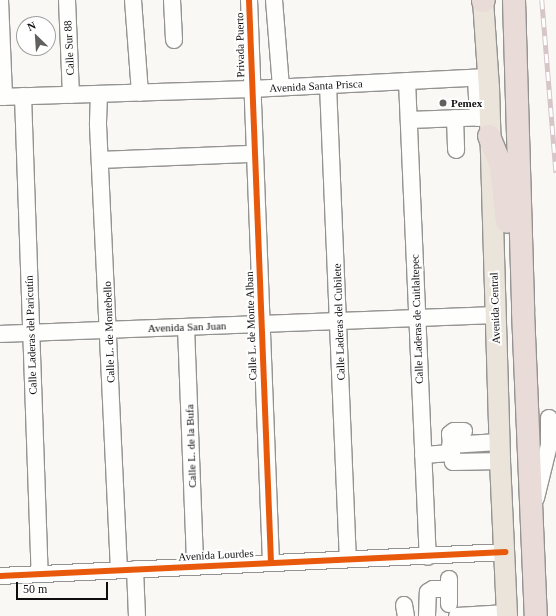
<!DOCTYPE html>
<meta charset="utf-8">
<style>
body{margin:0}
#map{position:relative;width:556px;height:616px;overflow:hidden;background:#faf8f4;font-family:"Times New Roman",serif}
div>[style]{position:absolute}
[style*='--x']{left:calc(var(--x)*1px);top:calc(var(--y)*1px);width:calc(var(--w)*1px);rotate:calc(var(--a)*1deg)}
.roads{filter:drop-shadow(1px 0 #949392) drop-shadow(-1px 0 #949392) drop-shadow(0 1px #949392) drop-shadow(0 -1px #949392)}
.minor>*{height:16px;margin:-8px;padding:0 8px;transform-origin:8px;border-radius:8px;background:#fefefd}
.major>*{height:20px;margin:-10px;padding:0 10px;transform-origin:10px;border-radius:10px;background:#ebe4da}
.highway>*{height:22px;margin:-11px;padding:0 11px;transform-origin:11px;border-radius:11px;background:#e9dbd7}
.rail>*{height:4.5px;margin-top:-2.25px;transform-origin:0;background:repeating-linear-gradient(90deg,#fff 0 9px,#d6c6ca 0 18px);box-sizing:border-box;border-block:1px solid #d6c6ca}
.cycleway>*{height:6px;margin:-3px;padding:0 3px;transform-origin:3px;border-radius:3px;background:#e8590c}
.dots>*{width:11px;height:11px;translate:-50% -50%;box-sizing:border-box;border:2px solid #fff;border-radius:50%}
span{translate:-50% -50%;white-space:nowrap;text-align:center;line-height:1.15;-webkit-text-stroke:4px #fff;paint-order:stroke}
.street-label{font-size:11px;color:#0e0e0e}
.poi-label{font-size:11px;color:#0e0e0e;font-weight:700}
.left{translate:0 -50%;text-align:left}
.north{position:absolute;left:16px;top:16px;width:40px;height:40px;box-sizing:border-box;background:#fff;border:1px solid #9f9f9f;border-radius:50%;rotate:335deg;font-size:11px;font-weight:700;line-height:16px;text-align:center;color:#0e0e0e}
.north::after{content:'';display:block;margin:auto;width:14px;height:18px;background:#61605e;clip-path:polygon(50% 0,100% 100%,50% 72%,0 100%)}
.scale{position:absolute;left:16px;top:582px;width:92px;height:18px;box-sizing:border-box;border:2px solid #0e0e0e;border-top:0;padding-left:5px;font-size:12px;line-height:14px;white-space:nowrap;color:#0e0e0e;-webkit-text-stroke:3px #fff;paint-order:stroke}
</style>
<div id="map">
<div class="roads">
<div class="minor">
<i style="--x:0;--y:0;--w:97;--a:87.6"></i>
<i style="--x:67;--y:0;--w:95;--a:87.6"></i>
<i style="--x:133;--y:0;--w:93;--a:85.7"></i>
<i style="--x:172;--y:0;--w:40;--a:87.1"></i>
<i style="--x:249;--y:0;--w:562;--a:87.76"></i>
<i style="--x:274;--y:0;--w:87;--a:85.4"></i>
<i style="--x:476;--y:78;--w:40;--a:87.1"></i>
<i style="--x:407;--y:81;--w:476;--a:87.5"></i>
<i style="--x:328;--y:85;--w:474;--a:87.6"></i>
<i style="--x:99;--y:94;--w:31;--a:92"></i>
<i style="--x:98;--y:125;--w:445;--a:87.3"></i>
<i style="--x:23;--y:96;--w:478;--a:88"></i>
<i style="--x:0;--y:97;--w:251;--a:-1.8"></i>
<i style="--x:251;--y:89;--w:237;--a:-2.9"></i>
<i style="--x:455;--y:118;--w:32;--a:88"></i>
<i style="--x:409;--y:120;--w:80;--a:-2.1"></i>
<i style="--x:101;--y:160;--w:152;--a:-2.3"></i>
<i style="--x:186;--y:327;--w:238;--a:87.8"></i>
<i style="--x:0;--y:334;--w:495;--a:-2.2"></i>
<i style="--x:464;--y:431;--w:10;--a:180"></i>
<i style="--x:454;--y:431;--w:5;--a:143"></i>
<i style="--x:450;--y:434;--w:28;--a:84"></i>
<i style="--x:453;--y:462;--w:47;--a:-1.2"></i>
<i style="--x:450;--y:445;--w:49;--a:-3.5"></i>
<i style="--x:423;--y:455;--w:28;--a:-4"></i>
<i style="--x:536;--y:498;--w:55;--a:-76.2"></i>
<i style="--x:549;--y:445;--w:27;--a:-90"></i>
<i style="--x:135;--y:569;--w:47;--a:87.6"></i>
<i style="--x:0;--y:576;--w:506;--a:-2.72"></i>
<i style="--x:449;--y:579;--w:25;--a:90"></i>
<i style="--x:404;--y:605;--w:11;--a:80"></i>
<i style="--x:427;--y:616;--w:24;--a:-88"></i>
<i style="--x:428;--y:592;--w:6;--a:-31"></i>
<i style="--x:433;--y:589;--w:16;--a:0"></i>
<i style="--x:457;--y:616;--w:50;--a:-3.4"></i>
</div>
<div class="major">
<i style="--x:483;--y:0;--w:87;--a:86.1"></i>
<i style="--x:489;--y:87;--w:374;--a:88.3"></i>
<i style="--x:500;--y:461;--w:155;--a:87.4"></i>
</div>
<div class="highway">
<i style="--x:514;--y:0;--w:311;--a:88.3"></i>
<i style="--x:523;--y:311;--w:305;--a:87.6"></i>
<i style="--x:483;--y:1;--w:1;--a:-45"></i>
<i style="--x:489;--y:136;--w:32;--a:68"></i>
<i style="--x:501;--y:166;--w:56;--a:83.9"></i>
</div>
</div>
<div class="rail">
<i style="--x:542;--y:0;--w:173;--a:85.3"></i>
</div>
<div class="cycleway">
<i style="--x:249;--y:0;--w:562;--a:87.76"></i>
<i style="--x:0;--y:576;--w:506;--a:-2.72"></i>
</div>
<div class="dots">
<i style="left:443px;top:103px;background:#61605e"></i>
</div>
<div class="street-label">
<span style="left:240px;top:45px;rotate:-91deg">Privada Puerto</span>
<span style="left:69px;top:48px;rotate:-93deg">Calle Sur 88</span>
<span style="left:316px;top:86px;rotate:-3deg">Avenida Santa Prisca</span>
<span style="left:495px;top:308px;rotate:-92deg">Avenida Central</span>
<span style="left:417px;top:319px;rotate:-92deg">Calle Laderas de Cuitlaltepec</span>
<span style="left:339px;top:322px;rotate:-92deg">Calle Laderas del Cubilete</span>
<span style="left:251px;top:326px;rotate:-92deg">Calle L. de Monte Alban</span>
<span style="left:187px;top:327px;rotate:-2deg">Avenida San Juan</span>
<span style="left:109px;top:332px;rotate:-92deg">Calle L. de Montebello</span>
<span style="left:31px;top:335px;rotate:-92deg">Calle Laderas del Paricutín</span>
<span style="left:191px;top:446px;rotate:-92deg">Calle L. de la Bufa</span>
<span style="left:216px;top:555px;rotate:-3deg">Avenida Lourdes</span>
</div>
<div class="poi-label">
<span class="left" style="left:451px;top:103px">Pemex</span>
</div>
<div class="north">N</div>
<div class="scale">50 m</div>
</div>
